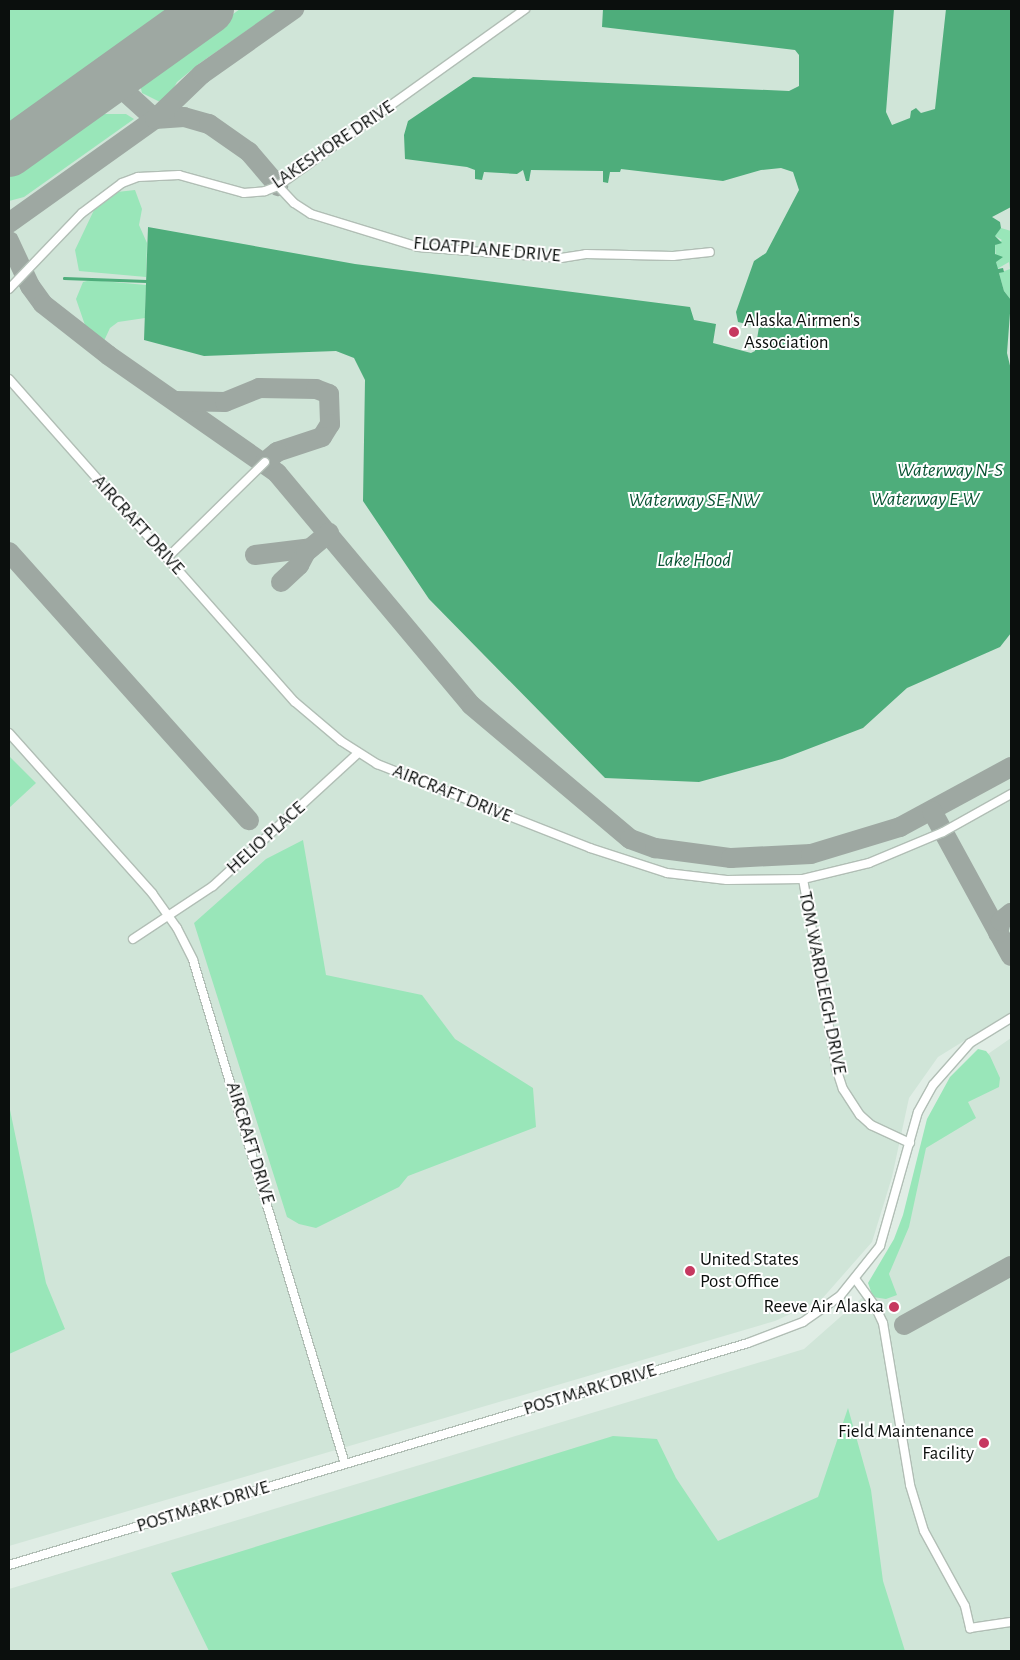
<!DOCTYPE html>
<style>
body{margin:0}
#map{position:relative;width:1020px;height:1660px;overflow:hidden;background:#e0ede5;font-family:"Alegreya Sans",sans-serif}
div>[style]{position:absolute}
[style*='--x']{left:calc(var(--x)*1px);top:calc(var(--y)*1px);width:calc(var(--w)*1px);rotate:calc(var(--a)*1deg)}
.built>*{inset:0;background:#d0e5d8}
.green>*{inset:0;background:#99e6b9}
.water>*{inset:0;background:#4ead7b}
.stream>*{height:2.5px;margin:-1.25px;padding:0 1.25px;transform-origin:1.25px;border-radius:1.25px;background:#4ead7b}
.taxiway>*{height:20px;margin:-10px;padding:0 10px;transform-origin:10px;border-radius:10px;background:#9ea8a2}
.runway>*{height:50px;margin:-25px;padding:0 25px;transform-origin:25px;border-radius:25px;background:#9ea8a2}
.roads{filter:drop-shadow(1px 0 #b1beb5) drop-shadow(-1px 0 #b1beb5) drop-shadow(0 1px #b1beb5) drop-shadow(0 -1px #b1beb5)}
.minor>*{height:8px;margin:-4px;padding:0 4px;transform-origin:4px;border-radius:4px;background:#fff}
.dots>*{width:14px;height:14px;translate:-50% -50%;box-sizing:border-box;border:2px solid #fff;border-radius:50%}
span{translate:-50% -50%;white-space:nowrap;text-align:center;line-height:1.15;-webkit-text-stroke:4px #fff;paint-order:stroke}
.street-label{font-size:19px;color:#0b0f0d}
.poi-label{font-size:19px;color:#0b0f0d}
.left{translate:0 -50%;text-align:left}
.right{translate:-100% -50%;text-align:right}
.water-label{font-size:20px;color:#095434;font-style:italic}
.frame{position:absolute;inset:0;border:10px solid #0b0f0d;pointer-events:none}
</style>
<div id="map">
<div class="built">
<i style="clip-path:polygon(124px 9px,1011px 9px,1011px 1012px,938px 1057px,909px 1098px,892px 1177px,872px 1242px,821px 1300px,775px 1321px,9px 1546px,9px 89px)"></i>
<i style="clip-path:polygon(1011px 1038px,1011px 1651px,9px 1651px,9px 1589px,804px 1349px,889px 1274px,929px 1132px,949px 1081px)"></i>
</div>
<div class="green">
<i style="clip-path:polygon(9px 9px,170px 9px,9px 125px)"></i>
<i style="clip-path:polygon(240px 9px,278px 9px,200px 63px,177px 82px,168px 98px,160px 102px,142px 93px,140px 84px,147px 77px)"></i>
<i style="clip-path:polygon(98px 114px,126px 114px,134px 119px,24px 197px,9px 201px,9px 177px)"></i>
<i style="clip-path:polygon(135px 190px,142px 209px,139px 225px,147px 243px,146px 277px,79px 271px,75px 250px,94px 210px,117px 192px)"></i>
<i style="clip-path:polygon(1001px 228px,1011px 231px,1011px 300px,1004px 291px,999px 273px,1010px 269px,1009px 262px,997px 269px,996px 261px,995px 245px,1002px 240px,995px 236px,995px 233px)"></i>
<i style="clip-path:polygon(91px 280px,146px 285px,145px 318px,118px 322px,110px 328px,103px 343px,86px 328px,76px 299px,83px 282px)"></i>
<i style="clip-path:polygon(9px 756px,36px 783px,9px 808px)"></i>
<i style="clip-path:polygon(303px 840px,326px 975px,422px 995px,455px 1039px,533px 1088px,536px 1127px,408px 1176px,399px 1187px,316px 1228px,299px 1224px,287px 1217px,194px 923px,266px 859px)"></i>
<i style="clip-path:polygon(978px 1049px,986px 1051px,990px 1056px,1000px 1078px,999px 1087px,968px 1102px,976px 1118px,926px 1148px,909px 1227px,889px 1274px,897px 1295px,886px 1299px,873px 1297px,868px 1283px,894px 1239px,903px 1215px,927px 1119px,950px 1077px)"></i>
<i style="clip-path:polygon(9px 1105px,46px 1283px,65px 1329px,9px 1354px)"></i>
<i style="clip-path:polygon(848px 1408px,871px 1490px,883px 1581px,905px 1651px,209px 1651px,171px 1573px,613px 1436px,657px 1439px,676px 1478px,718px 1541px,818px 1497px)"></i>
</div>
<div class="water">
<i style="clip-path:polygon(603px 9px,894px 9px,886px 112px,892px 125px,910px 118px,911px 111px,916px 108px,921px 113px,935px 109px,946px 9px,1011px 9px,1011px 207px,992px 217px,1000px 222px,1001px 228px,995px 236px,1002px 243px,995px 245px,995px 254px,1003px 257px,996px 262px,998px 269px,1003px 268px,1004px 272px,999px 273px,1004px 291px,1011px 300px,1007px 353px,1011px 370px,1011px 633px,1000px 647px,907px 688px,863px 728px,782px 759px,699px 782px,605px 778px,429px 599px,363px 501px,365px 380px,354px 358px,336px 351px,204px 356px,144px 340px,148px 227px,355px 264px,690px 307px,694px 320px,716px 324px,713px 343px,751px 353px,755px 351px,759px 327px,738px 322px,736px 312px,754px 261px,766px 253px,799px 190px,793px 172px,781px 168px,761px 170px,723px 181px,621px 169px,620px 172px,610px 172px,608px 183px,603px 182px,603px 171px,531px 170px,529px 181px,526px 181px,523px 170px,517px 174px,484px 172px,482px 180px,475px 179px,475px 170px,467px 167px,405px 159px,404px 135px,408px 121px,473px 77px,789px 91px,799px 86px,799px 55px,795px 50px,602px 27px)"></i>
</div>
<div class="stream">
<i style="--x:64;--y:278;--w:82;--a:2.1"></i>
</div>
<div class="taxiway">
<i style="--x:111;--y:79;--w:59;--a:42.3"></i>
<i style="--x:155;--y:119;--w:29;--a:-4"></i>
<i style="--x:184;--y:117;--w:26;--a:16"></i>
<i style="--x:209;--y:124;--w:49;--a:35"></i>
<i style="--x:249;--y:152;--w:45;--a:49.5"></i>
<i style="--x:9;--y:223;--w:179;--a:-35.5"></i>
<i style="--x:155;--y:119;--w:65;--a:-43.8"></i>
<i style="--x:202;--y:74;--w:113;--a:-35.2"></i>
<i style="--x:9;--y:241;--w:50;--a:65"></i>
<i style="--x:30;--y:286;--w:22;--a:54"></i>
<i style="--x:43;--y:304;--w:83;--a:38.1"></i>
<i style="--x:108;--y:355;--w:206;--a:34.9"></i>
<i style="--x:277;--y:473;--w:302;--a:50.1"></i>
<i style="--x:471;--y:705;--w:208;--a:40.1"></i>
<i style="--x:630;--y:839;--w:27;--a:20"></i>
<i style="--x:655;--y:848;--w:77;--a:7.5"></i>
<i style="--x:731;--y:858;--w:80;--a:-2.9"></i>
<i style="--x:811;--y:854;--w:93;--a:-16.9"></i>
<i style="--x:900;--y:827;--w:126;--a:-28.4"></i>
<i style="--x:176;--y:401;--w:49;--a:1.2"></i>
<i style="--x:225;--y:402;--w:37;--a:-22"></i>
<i style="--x:259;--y:388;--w:57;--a:1"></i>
<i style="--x:316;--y:389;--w:14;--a:21"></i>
<i style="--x:329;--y:394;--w:30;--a:88"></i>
<i style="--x:330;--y:424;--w:15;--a:122"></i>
<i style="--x:322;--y:437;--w:47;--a:161.6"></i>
<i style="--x:277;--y:452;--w:16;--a:140"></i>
<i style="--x:9;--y:552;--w:360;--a:48.2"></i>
<i style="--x:255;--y:555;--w:56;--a:-7.1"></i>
<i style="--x:281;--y:582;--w:25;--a:-43"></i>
<i style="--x:299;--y:565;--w:15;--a:-62"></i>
<i style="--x:306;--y:552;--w:30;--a:-40"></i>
<i style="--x:932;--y:811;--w:165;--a:61.4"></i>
<i style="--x:998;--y:933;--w:12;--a:-76"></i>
<i style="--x:1001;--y:921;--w:13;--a:-39"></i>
<i style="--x:904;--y:1325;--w:122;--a:-28.9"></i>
</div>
<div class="runway">
<i style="--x:9;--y:152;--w:246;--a:-35.6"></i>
</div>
<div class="roads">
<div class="minor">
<i style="--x:278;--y:186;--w:23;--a:47"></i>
<i style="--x:294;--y:203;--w:20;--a:33"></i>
<i style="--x:311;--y:214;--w:112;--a:17.1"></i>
<i style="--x:418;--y:247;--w:143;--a:4.4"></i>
<i style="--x:561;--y:258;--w:25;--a:-9"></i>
<i style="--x:586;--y:254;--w:87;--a:1.3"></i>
<i style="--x:673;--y:256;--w:37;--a:-6"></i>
<i style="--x:9;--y:289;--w:105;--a:-46.2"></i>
<i style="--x:82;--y:213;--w:50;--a:-36.9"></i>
<i style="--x:122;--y:183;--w:17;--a:-21"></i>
<i style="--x:138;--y:177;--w:41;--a:-2.8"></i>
<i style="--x:179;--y:175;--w:67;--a:15.5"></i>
<i style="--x:244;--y:193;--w:21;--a:-5"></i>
<i style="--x:265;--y:191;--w:14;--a:-21"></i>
<i style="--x:278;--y:186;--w:304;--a:-35.6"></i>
<i style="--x:9;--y:379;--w:431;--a:48.5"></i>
<i style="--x:295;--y:702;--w:60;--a:40.3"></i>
<i style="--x:341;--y:741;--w:43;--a:32.6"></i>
<i style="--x:377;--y:764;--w:229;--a:21.5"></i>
<i style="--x:590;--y:848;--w:81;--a:18"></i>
<i style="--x:667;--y:873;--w:60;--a:6.7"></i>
<i style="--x:727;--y:880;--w:76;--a:-0.8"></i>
<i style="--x:803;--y:879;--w:68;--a:-13.6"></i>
<i style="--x:869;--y:863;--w:80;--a:-22.7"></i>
<i style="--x:943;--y:832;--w:78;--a:-29.2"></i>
<i style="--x:167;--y:558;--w:137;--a:-44.4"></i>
<i style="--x:9;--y:733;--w:215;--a:48.2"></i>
<i style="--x:152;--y:893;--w:43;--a:54.5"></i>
<i style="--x:177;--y:928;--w:36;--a:63"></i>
<i style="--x:193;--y:960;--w:526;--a:73.22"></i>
<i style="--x:803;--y:879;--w:195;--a:80"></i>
<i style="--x:837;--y:1071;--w:19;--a:72"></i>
<i style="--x:843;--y:1089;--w:31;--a:57"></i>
<i style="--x:860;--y:1115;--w:15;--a:42"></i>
<i style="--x:871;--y:1125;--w:43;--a:24.8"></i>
<i style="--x:133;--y:939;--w:96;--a:-33.5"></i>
<i style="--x:213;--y:886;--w:197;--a:-42.5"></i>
<i style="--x:856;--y:1280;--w:32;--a:54"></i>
<i style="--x:875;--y:1306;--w:19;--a:65"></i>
<i style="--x:883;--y:1323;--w:164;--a:80.5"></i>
<i style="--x:910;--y:1485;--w:48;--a:73.1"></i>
<i style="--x:924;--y:1531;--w:85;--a:61.3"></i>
<i style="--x:965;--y:1606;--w:23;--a:77"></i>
<i style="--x:970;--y:1628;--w:41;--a:-8.3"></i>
<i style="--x:9;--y:1565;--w:772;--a:-16.72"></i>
<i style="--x:748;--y:1343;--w:59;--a:-20.9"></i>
<i style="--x:803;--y:1322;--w:45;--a:-35.1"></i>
<i style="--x:840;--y:1296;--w:64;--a:-51.3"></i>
<i style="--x:880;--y:1246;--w:139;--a:-74.2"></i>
<i style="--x:918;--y:1112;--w:31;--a:-61"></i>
<i style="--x:933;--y:1085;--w:56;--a:-48.6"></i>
<i style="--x:970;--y:1043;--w:48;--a:-31.4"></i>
</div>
</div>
<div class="dots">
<i style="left:734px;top:332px;background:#c63860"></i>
<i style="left:690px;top:1271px;background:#c63860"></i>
<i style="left:894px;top:1307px;background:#c63860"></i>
<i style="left:984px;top:1443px;background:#c63860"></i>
</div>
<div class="street-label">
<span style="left:333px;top:145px;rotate:-34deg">LAKESHORE DRIVE</span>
<span style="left:487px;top:250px;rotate:5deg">FLOATPLANE DRIVE</span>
<span style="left:138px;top:525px;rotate:48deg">AIRCRAFT DRIVE</span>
<span style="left:452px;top:794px;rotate:22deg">AIRCRAFT DRIVE</span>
<span style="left:266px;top:838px;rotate:-42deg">HELIO PLACE</span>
<span style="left:822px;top:983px;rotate:79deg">TOM WARDLEIGH DRIVE</span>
<span style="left:250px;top:1143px;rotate:73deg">AIRCRAFT DRIVE</span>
<span style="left:590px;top:1390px;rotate:-17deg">POSTMARK DRIVE</span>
<span style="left:203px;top:1507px;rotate:-17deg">POSTMARK DRIVE</span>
</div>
<div class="poi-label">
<span class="left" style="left:744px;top:332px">Alaska Airmen's<br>Association</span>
<span class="left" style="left:700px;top:1271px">United States<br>Post Office</span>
<span class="right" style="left:884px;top:1307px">Reeve Air Alaska</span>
<span class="right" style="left:974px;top:1443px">Field Maintenance<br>Facility</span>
</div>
<div class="water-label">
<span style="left:950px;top:470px">Waterway N-S</span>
<span style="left:925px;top:499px">Waterway E-W</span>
<span style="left:694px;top:500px">Waterway SE-NW</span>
<span style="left:694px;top:560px">Lake Hood</span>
</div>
<div class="frame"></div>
</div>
